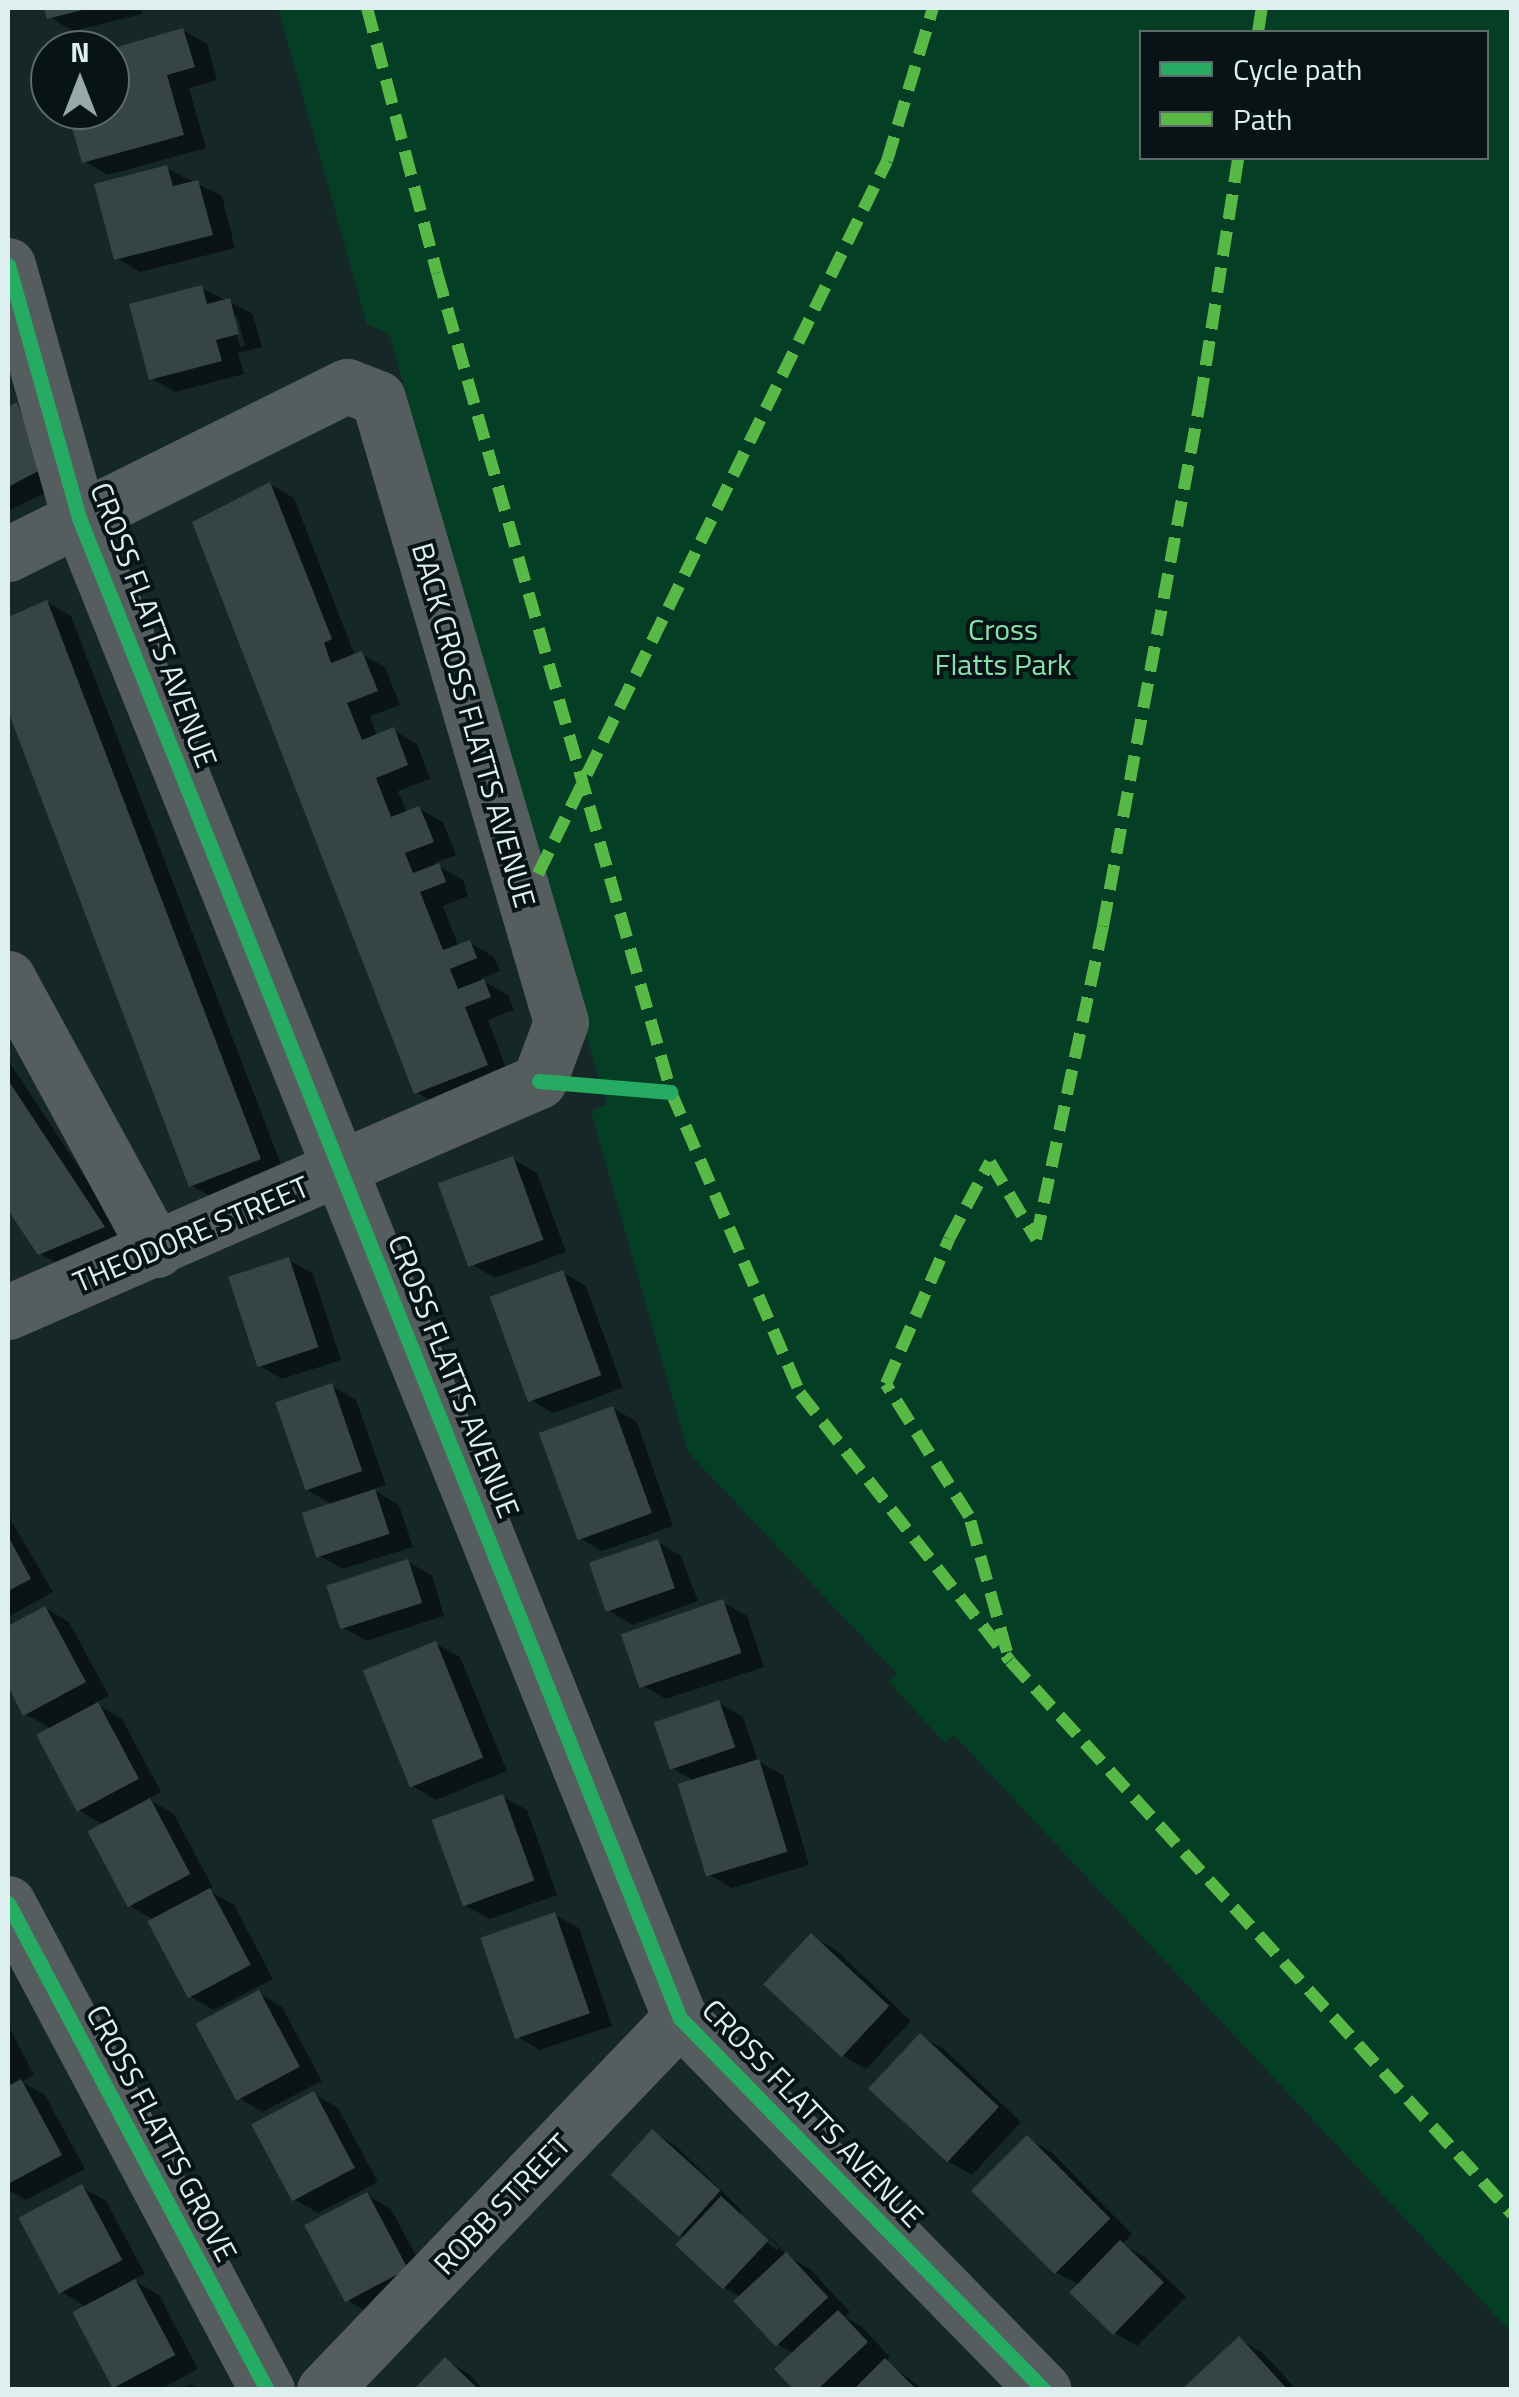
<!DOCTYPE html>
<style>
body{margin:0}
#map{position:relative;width:1519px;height:2397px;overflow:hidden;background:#162728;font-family:"Titillium Web",sans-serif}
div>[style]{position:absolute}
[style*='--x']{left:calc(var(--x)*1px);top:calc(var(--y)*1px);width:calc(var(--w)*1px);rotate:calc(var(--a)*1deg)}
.green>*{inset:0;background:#043f25}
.shadow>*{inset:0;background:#0007}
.building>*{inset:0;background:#374444;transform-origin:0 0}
.minor>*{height:55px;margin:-27.5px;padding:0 27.5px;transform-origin:27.5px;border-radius:27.5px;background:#555d5e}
.quiet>*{height:12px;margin-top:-6px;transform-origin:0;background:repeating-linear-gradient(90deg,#58b947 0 25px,transparent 0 37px)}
.cycleway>*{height:15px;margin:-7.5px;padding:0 7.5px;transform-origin:7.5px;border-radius:7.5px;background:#26ab63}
span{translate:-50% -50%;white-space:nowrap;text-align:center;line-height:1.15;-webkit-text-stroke:8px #071314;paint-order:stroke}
.street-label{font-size:30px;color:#deeff0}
.park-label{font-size:30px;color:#89e2ac}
.frame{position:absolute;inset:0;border:10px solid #deeff0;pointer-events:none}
.legend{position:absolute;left:1139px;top:30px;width:350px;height:130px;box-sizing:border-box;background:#071314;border:2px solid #5d6b6c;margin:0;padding:12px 18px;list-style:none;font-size:30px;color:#deeff0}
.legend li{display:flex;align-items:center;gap:20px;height:50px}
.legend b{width:50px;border:2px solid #5d6b6c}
.north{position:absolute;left:30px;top:30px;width:100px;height:100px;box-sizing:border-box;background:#071314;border:2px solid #5d6b6c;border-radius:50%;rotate:0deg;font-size:28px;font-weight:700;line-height:40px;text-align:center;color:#deeff0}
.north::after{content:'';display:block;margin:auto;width:35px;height:45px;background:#98a9aa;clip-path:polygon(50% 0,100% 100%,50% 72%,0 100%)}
</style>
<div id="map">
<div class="green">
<i style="clip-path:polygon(evenodd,278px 8px,1511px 8px,1511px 2332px,954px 1735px,945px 1743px,888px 1681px,898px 1675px,688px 1452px,591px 1111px,607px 1104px,538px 874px,390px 335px,367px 324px,278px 8px,1142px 32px,1486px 32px,1486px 158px,1142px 158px,1142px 32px)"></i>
</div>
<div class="shadow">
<i style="clip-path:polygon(46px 8px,141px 8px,142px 14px,73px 31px,49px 17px)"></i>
<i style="clip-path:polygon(183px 30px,207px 44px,217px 80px,189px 88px,206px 148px,108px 175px,84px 161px,70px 110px,110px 110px,110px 51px)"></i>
<i style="clip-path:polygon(166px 168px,222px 196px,235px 248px,140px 272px,116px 258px)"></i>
<i style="clip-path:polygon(evenodd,202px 288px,253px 314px,262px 347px,238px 353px,244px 374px,175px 392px,151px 378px,202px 288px,232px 316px,237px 316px,245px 345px,240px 347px,232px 316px)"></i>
<i style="clip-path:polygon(17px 405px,41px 419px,65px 483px,8px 511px,8px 410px)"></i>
<i style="clip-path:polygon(270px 484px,294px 498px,355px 656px,361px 654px,385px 667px,400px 705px,370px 716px,377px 736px,393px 730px,417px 744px,430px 779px,398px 791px,407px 813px,419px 809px,443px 822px,456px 855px,434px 863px,463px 880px,468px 896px,443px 906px,459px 947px,470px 943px,494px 957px,500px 971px,480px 979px,508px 995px,514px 1010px,488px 1020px,510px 1079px,440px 1106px,416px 1092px)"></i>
<i style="clip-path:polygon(47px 602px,71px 616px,284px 1172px,215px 1199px,191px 1185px,8px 704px,8px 620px)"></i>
<i style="clip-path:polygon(8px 1060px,127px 1241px,64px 1267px,39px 1253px,8px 1205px)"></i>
<i style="clip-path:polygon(513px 1159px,537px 1173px,566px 1252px,495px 1278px,471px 1264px)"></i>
<i style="clip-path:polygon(289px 1260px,313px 1274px,341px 1360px,282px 1379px,259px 1365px)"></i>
<i style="clip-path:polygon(562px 1272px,586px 1286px,623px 1388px,553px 1413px,529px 1399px)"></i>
<i style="clip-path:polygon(332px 1386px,356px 1400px,386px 1485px,372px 1489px,399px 1505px,413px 1547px,342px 1569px,318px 1555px,333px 1505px,307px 1490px)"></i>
<i style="clip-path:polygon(613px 1408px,637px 1422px,673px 1526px,602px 1551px,578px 1537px)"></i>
<i style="clip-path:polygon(8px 1515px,53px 1592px,8px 1617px)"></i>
<i style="clip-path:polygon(658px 1542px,681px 1556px,698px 1601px,633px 1625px,609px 1611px)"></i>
<i style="clip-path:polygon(408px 1562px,432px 1575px,444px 1616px,366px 1641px,342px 1627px)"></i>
<i style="clip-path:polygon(723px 1602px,747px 1616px,764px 1667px,666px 1699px,642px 1685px)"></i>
<i style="clip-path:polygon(45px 1608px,69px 1622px,109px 1696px,95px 1703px,122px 1719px,161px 1792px,148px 1799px,174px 1814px,213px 1888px,208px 1890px,234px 1905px,273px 1979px,214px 2010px,191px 1997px,156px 1921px,130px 1906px,104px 1825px,78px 1810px,52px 1729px,25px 1714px,8px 1680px,8px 1629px)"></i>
<i style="clip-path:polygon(436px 1644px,460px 1657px,507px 1771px,436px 1800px,412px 1786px)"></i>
<i style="clip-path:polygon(719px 1703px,743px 1717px,758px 1761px,783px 1775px,809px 1865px,732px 1888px,708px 1874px,693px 1780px,672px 1768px)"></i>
<i style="clip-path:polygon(503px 1797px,527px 1810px,557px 1895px,490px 1919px,466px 1906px)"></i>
<i style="clip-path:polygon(555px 1915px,579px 1928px,612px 2026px,540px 2050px,516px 2036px)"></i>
<i style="clip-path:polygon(811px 1936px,835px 1949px,911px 2021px,866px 2069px,842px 2055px)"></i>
<i style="clip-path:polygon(259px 1993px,282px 2007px,322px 2081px,262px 2112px,239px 2098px)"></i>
<i style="clip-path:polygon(8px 2025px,34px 2075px,22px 2082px,45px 2095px,85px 2169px,26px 2200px,8px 2190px)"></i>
<i style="clip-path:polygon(921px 2036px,944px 2049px,1021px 2122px,972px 2175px,948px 2161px,871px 2088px)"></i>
<i style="clip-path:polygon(314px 2094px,338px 2108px,378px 2182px,318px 2213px,294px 2199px)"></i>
<i style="clip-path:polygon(evenodd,652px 2132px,676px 2146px,789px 2257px,810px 2269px,850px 2312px,845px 2317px,862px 2327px,890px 2357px,886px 2361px,924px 2390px,797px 2390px,794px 2354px,777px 2344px,741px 2297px,724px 2287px,685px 2238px,613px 2175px,652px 2132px,742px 2212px,780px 2246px,776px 2250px,738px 2215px,742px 2212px)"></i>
<i style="clip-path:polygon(1027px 2138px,1051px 2152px,1132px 2234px,1122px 2244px,1145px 2257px,1186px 2297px,1137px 2346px,1113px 2332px,1079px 2285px,1055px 2272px)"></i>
<i style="clip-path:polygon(82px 2187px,106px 2201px,145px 2274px,133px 2280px,159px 2295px,198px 2369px,159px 2390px,115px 2387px,87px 2307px,62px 2292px)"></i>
<i style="clip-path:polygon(367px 2195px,391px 2209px,430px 2282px,371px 2314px,347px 2300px)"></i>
<i style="clip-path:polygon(1239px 2339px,1263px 2353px,1297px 2390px,1185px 2390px)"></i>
<i style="clip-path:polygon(445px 2360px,469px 2374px,485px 2390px,416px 2390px)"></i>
<i style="clip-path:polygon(191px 2384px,201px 2390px,181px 2390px)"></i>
</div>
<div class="building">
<i style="clip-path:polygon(44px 8px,86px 8px,86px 9px,47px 19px)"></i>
<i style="clip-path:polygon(183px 28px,195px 67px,167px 75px,184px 135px,82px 163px,67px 110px,110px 110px,110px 49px)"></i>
<i style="clip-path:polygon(167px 165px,173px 186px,198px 180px,213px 235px,114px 260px,94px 184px)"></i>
<i style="clip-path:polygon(202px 285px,207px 304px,230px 298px,239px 334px,216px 340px,222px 361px,149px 380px,129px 304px)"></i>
<i style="clip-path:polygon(17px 402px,42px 469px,8px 487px,8px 407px)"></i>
<i style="clip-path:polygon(270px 482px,332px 639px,324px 643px,331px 663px,362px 651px,378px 691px,347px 703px,362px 740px,394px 727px,408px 765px,376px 778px,391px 817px,419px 806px,427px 824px,434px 842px,405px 853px,413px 873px,439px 863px,446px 882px,420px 892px,443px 950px,470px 940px,477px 958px,450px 969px,458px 989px,484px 979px,491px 997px,465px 1007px,488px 1065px,414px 1094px,192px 522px)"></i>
<i style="clip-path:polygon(47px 600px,261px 1159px,189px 1187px,8px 711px,8px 617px)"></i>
<i style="clip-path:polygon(8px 1080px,105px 1227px,38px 1255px,8px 1210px)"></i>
<i style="left:513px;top:1156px;width:89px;height:80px;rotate:70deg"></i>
<i style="left:289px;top:1257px;width:95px;height:64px;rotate:72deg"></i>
<i style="left:563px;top:1270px;width:112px;height:78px;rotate:70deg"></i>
<i style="left:332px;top:1383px;width:93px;height:60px;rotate:71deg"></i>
<i style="left:613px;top:1406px;width:114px;height:79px;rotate:70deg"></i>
<i style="left:375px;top:1489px;width:47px;height:77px;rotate:72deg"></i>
<i style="clip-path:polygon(8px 1536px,31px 1579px,8px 1591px)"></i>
<i style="left:658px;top:1539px;width:52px;height:73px;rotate:71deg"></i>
<i style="left:408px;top:1559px;width:46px;height:86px;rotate:72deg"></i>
<i style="left:723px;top:1599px;width:57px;height:108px;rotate:71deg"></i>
<i style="clip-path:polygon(45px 1606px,86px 1682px,23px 1716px,8px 1686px,8px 1626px)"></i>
<i style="left:436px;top:1641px;width:126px;height:79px;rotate:68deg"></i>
<i style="left:719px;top:1700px;width:50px;height:69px;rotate:71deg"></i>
<i style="left:98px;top:1702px;width:87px;height:70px;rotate:62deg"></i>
<i style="left:759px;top:1759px;width:97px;height:85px;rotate:73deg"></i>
<i style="left:503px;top:1794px;width:92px;height:76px;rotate:70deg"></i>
<i style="left:150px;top:1798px;width:86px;height:71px;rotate:62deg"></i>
<i style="left:210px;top:1888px;width:87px;height:71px;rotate:62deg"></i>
<i style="left:555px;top:1912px;width:107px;height:79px;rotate:71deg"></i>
<i style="left:811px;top:1933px;width:107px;height:70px;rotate:43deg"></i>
<i style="left:259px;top:1990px;width:87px;height:72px;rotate:62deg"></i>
<i style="left:920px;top:2033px;width:108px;height:76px;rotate:43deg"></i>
<i style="clip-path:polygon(21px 2079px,62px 2155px,8px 2184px,8px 2086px)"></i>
<i style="left:314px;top:2091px;width:87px;height:71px;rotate:62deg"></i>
<i style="left:652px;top:2129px;width:92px;height:62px;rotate:42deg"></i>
<i style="left:1027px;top:2135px;width:118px;height:79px;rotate:45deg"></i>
<i style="left:82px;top:2184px;width:86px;height:72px;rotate:62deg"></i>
<i style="left:367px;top:2192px;width:87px;height:71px;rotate:62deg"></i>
<i style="left:721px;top:2196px;width:65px;height:67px;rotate:43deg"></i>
<i style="left:1120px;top:2240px;width:61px;height:73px;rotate:44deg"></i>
<i style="left:786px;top:2252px;width:62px;height:72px;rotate:47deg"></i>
<i style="left:135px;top:2279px;width:86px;height:71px;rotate:62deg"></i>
<i style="clip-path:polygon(838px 2310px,868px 2342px,817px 2390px,794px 2390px,774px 2369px)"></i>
<i style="clip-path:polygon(1239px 2336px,1288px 2390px,1181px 2390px)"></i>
<i style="clip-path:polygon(445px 2357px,475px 2386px,479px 2390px,413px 2390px)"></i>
<i style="clip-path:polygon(885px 2358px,917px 2390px,853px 2390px)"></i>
</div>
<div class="minor">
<i style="--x:8;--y:265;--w:263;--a:74.3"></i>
<i style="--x:79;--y:518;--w:1616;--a:68.17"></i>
<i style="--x:680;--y:2018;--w:520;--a:45.62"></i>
<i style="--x:8;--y:554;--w:378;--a:-26.4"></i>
<i style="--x:347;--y:386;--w:33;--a:21"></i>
<i style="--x:378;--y:398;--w:650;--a:73.66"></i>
<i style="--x:561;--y:1022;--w:63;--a:110.4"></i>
<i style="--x:539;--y:1081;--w:579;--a:156.49"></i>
<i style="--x:8;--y:978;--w:310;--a:61.4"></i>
<i style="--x:8;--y:1903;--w:552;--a:61.99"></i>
<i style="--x:324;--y:2390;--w:515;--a:-46.26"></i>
</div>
<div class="quiet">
<i style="--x:367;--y:8;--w:274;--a:75.2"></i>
<i style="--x:437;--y:273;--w:852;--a:74.05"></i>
<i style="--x:671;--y:1092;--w:327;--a:66.8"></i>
<i style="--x:800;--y:1393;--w:340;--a:51.9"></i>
<i style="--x:1010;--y:1661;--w:747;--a:47.77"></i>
<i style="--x:1258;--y:32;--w:24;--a:-81"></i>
<i style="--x:538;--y:874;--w:794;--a:-63.92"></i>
<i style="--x:887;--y:161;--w:160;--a:-73.3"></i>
<i style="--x:1007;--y:1652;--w:141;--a:-105.6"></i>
<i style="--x:969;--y:1516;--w:156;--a:-122.2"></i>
<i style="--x:886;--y:1384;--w:158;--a:-66.5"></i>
<i style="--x:949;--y:1239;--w:87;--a:-62"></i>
<i style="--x:990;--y:1162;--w:90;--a:59.1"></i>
<i style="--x:1036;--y:1239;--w:320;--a:-77.9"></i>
<i style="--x:1103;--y:926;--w:533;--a:-79.51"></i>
<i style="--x:1200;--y:402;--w:247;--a:-81.1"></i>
</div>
<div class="cycleway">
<i style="--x:8;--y:265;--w:263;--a:74.3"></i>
<i style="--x:79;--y:518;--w:1616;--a:68.17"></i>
<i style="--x:680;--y:2018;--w:520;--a:45.62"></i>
<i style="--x:539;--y:1081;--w:132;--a:4.8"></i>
<i style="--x:8;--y:1903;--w:552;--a:61.99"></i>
</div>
<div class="street-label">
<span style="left:154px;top:625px;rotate:69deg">CROSS FLATTS AVENUE</span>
<span style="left:474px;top:725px;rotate:74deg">BACK CROSS FLATTS AVENUE</span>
<span style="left:191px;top:1234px;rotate:-23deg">THEODORE STREET</span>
<span style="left:454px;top:1376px;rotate:68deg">CROSS FLATTS AVENUE</span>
<span style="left:813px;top:2113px;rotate:46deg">CROSS FLATTS AVENUE</span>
<span style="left:162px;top:2133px;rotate:62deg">CROSS FLATTS GROVE</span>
<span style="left:502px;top:2204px;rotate:-46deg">ROBB STREET</span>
</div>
<div class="park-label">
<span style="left:1003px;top:646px">Cross<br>Flatts Park</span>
</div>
<div class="frame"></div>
<ul class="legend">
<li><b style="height:12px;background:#26ab63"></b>Cycle path</li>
<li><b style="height:12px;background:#58b947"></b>Path</li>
</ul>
<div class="north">N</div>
</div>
